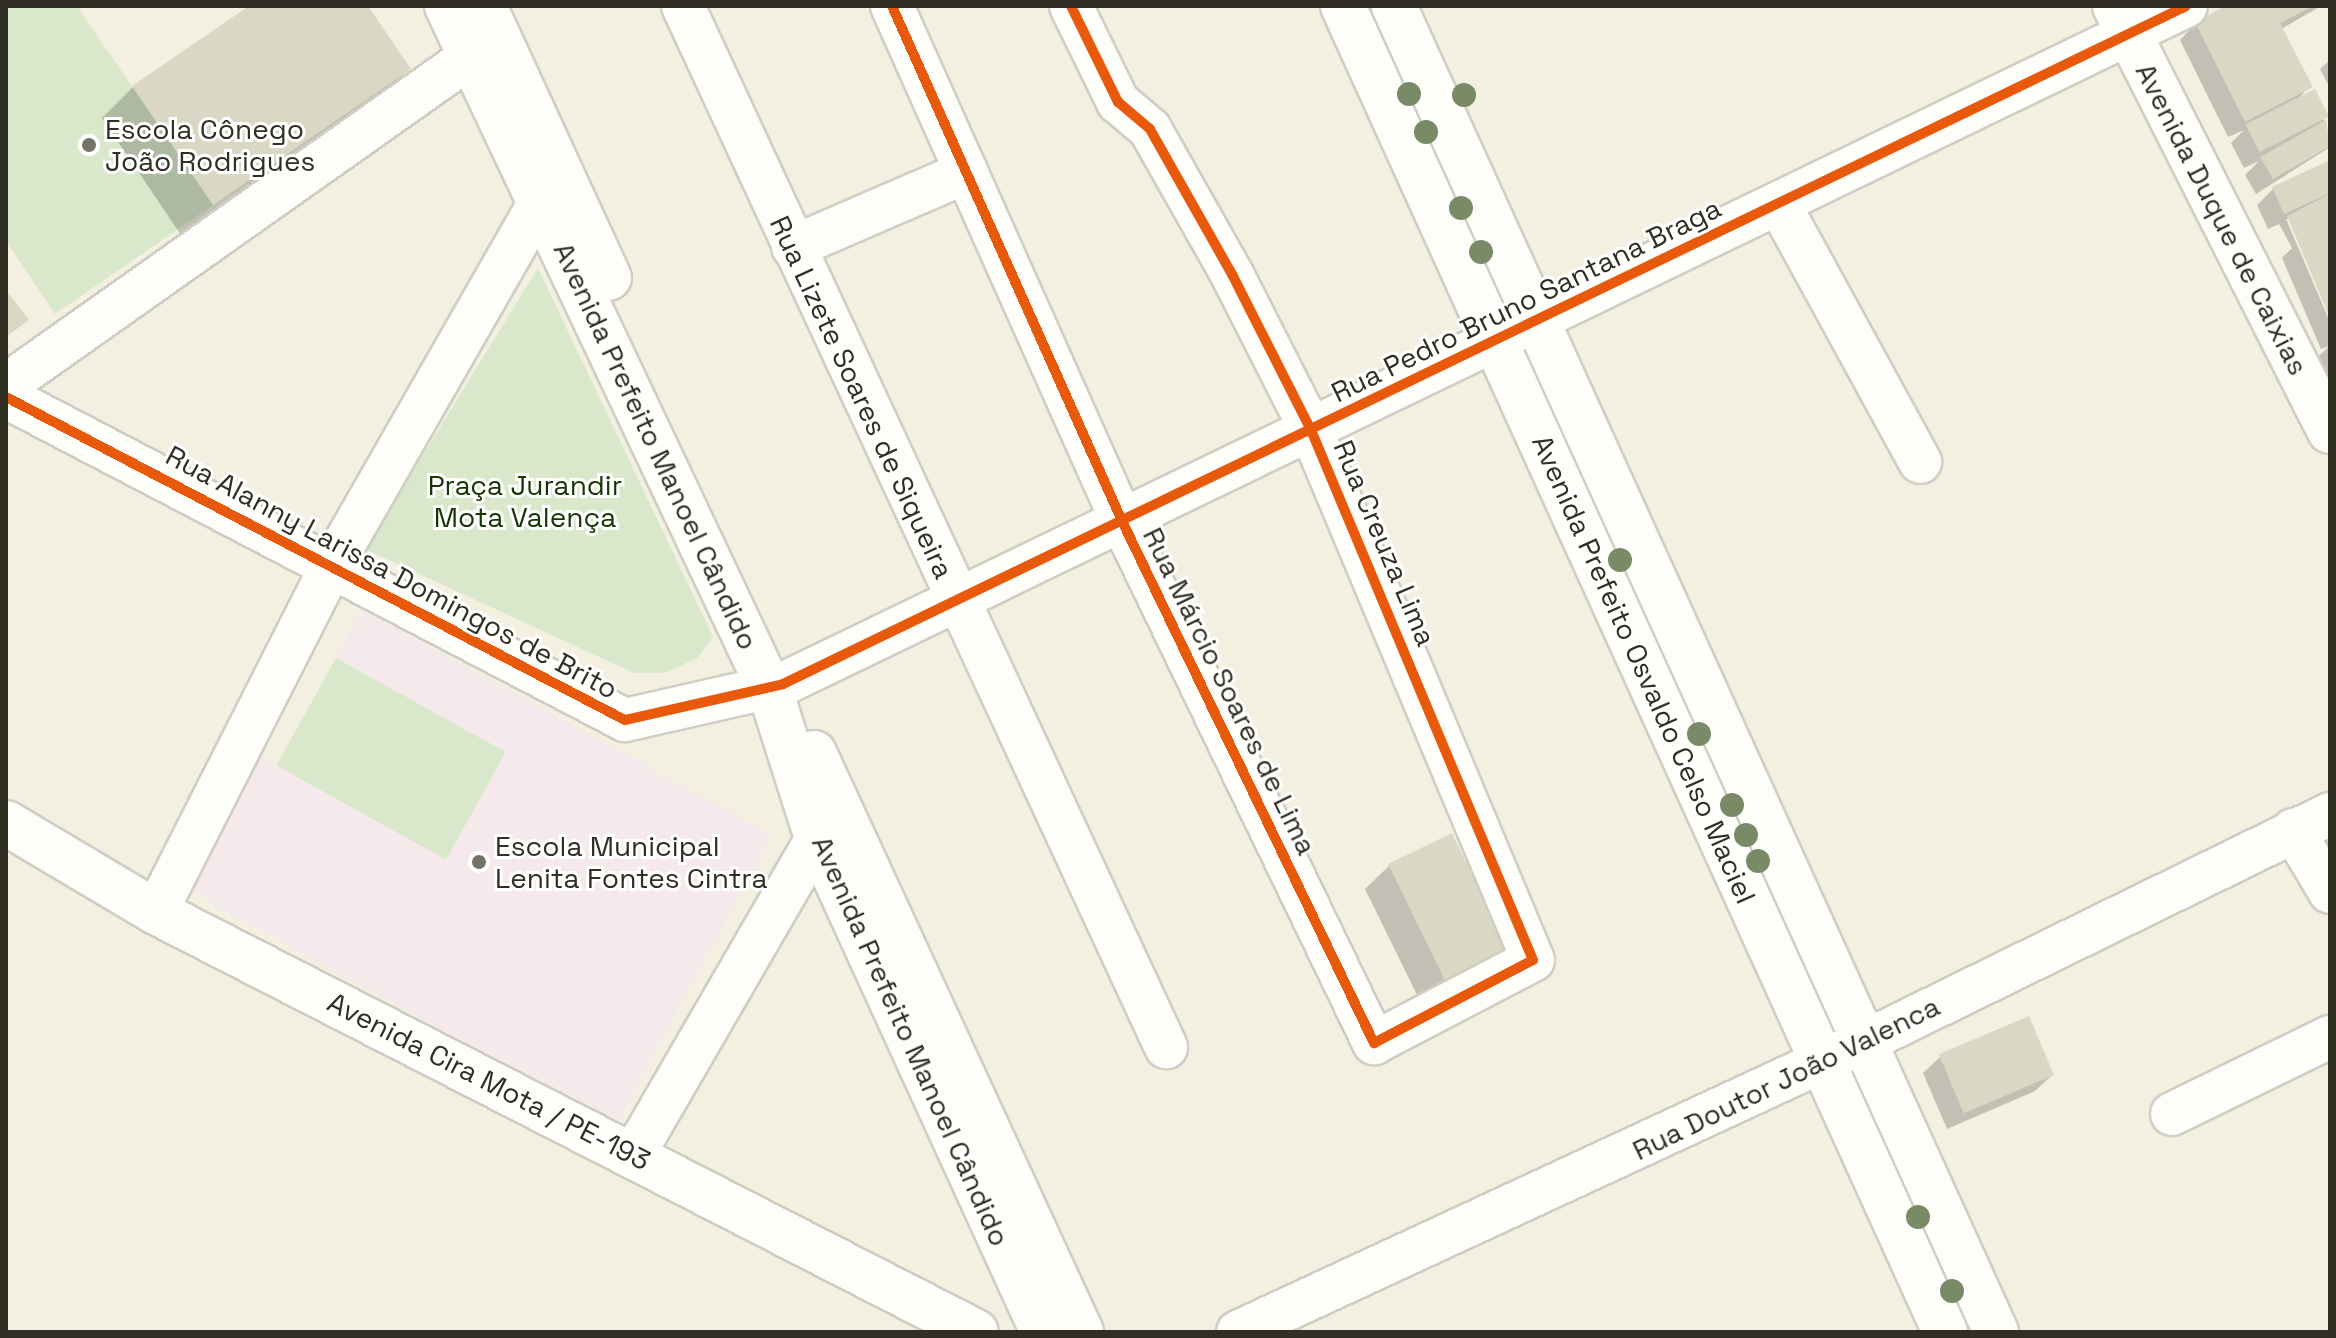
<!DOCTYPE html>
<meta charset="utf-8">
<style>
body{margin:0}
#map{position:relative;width:2336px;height:1338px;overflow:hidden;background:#f3f0e1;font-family:"Space Grotesk",sans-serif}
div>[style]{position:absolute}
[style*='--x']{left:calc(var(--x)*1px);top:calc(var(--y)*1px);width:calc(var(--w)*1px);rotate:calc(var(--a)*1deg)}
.education>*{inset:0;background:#f5e9eb}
.green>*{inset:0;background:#d9e8ca;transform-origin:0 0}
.shadow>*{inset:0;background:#0003}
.building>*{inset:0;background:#dad7c5;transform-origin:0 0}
.roads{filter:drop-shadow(2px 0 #d0cec2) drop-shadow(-2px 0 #d0cec2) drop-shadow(0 2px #d0cec2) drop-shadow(0 -2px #d0cec2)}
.minor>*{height:42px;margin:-21px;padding:0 21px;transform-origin:21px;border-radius:21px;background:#fdfdfa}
.tertiary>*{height:44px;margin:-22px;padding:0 22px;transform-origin:22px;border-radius:22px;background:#fdfdfa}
.primary>*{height:44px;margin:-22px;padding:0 22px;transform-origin:22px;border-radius:22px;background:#fdfdfa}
.cycleway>*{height:10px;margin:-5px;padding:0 5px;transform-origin:5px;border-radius:5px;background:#e8590c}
.trees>*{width:24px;height:24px;margin:-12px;border-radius:50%;background:#798a67}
.dots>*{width:22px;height:22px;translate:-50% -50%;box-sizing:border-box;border:4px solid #fff;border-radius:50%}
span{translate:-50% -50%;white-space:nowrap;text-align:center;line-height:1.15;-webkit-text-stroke:6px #fff;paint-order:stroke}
.poi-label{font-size:28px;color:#312e23}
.left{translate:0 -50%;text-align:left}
.street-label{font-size:28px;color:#312e23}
.park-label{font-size:28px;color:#163603}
.frame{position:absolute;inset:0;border:8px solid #312e23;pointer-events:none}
</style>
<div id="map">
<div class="education">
<i style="clip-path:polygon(362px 610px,772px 835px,615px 1125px,186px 889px,258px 756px,278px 766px)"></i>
</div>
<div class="green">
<i style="clip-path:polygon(6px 6px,77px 6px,213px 205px,55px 314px,6px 241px)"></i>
<i style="clip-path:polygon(538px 268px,713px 637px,697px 658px,665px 673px,634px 673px,365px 549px)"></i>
<i style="left:336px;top:658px;width:194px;height:123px;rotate:29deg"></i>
</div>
<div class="shadow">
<i style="clip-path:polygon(253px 6px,366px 6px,409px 69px,377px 100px,181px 235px,102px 118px,133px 87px)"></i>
<i style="clip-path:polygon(2230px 6px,2321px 6px,2281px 29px,2310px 86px,2297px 100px,2324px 120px,2330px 147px,2256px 194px,2245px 175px,2259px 161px,2244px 168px,2231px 143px,2244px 130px,2228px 137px,2180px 40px,2196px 23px)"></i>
<i style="clip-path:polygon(2330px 60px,2330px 88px,2320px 69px)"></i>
<i style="clip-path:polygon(2330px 162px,2330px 312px,2291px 219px,2286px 219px,2330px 322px,2330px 386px,2318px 357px,2329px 346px,2321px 349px,2282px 258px,2292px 248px,2279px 224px,2268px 229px,2257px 205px,2273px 189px)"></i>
<i style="clip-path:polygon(1390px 865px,1484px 978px,1423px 1007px,1365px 889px)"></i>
<i style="clip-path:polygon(2028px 1019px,2052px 1075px,2035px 1091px,1947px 1129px,1923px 1073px,1940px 1057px)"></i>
</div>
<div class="building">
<i style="clip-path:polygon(249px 6px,368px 6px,411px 69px,213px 205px,132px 86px)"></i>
<i style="clip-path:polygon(2225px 6px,2313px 6px,2280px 23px,2313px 87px,2245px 122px,2195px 22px)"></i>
<i style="left:2315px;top:89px;width:31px;height:78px;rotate:63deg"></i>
<i style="clip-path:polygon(2326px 120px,2330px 146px,2273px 179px,2260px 157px)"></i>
<i style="clip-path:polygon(2330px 160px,2330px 193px,2284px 214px,2272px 187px)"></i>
<i style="clip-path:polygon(2330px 194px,2330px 318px,2287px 216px)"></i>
<i style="clip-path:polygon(6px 290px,29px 320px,6px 337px)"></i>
<i style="left:1452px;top:833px;width:134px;height:71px;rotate:64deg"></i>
<i style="left:2029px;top:1016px;width:64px;height:98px;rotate:67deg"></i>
</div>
<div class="roads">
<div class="minor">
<i style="--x:683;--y:6;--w:1148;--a:65.11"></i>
<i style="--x:892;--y:6;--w:564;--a:65.93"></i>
<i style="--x:1122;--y:521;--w:580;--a:64.23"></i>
<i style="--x:1374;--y:1043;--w:179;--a:-27.6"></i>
<i style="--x:1533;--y:960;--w:575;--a:-112.73"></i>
<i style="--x:1311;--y:430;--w:173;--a:-116.9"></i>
<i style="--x:1233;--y:276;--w:169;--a:-119.5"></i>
<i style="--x:1150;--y:129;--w:42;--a:-139.8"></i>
<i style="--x:1118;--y:102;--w:107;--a:-116.1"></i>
<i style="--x:1779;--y:204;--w:294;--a:61.3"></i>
<i style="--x:793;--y:247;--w:189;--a:-23.4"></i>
<i style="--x:6;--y:385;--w:572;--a:-35.25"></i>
<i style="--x:473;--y:55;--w:31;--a:-25"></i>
<i style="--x:6;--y:397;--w:698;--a:27.56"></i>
<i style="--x:625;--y:720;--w:162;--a:-12.8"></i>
<i style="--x:783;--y:684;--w:1558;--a:-25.79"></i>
<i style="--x:2293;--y:830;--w:72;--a:59.2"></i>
<i style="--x:156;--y:912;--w:387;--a:-63.1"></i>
<i style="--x:331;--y:567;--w:422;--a:-60.2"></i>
<i style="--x:541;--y:201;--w:30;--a:-28"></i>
<i style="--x:2172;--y:1114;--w:176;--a:-26"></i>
<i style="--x:634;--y:1154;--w:365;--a:-59.9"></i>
<i style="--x:1238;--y:1332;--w:692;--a:-24.86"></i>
<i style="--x:1866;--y:1041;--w:517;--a:-26.07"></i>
</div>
<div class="tertiary">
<i style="--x:447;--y:6;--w:756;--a:64.72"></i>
<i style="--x:770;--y:690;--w:155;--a:72.4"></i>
<i style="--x:817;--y:838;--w:543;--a:65.42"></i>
<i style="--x:484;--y:6;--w:299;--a:65.3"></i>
<i style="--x:1343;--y:6;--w:1456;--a:65.58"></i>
<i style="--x:1394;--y:6;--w:1456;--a:65.58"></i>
<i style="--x:2115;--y:6;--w:476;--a:63.2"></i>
<i style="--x:814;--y:753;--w:638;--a:65.24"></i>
</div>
<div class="primary">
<i style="--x:6;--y:823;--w:174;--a:30.7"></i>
<i style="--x:156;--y:912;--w:921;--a:27.12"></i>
</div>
</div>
<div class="cycleway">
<i style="--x:892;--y:6;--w:564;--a:65.93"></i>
<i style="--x:1122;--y:521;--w:580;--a:64.23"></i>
<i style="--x:1374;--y:1043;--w:179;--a:-27.6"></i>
<i style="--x:1533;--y:960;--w:575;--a:-112.73"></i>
<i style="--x:1311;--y:430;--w:173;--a:-116.9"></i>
<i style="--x:1233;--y:276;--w:169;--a:-119.5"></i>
<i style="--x:1150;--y:129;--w:42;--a:-139.8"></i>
<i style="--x:1118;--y:102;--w:107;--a:-116.1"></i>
<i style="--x:6;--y:397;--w:698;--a:27.56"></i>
<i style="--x:625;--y:720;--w:162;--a:-12.8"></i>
<i style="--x:783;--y:684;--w:1558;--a:-25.79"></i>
</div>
<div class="trees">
<i style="left:1409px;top:94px"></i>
<i style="left:1464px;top:95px"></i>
<i style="left:1426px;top:132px"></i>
<i style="left:1461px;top:208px"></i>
<i style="left:1481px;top:252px"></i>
<i style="left:1620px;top:560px"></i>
<i style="left:1699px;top:734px"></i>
<i style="left:1732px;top:805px"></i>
<i style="left:1746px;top:835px"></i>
<i style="left:1758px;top:861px"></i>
<i style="left:1918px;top:1217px"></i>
<i style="left:1952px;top:1291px"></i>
</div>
<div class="dots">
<i style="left:89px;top:145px;background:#757266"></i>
<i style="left:479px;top:862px;background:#757266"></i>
</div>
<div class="poi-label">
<span class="left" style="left:105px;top:145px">Escola Cônego<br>João Rodrigues</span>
<span class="left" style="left:495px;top:862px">Escola Municipal<br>Lenita Fontes Cintra</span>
</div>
<div class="street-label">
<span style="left:2222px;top:219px;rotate:63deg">Avenida Duque de Caixias</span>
<span style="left:1526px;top:300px;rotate:-26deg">Rua Pedro Bruno Santana Braga</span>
<span style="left:862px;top:397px;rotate:65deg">Rua Lizete Soares de Siqueira</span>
<span style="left:656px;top:446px;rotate:65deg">Avenida Prefeito Manoel Cândido</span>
<span style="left:1385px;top:543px;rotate:67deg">Rua Creuza Lima</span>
<span style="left:392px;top:572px;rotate:28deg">Rua Alanny Larissa Domingos de Brito</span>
<span style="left:1644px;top:669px;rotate:66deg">Avenida Prefeito Osvaldo Celso Maciel</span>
<span style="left:1230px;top:691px;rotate:64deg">Rua Márcio Soares de Lima</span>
<span style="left:911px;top:1041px;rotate:66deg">Avenida Prefeito Manoel Cândido</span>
<span style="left:1786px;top:1078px;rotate:-26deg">Rua Doutor João Valenca</span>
<span style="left:489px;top:1081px;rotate:27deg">Avenida Cira Mota / PE-193</span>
</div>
<div class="park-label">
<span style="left:525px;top:501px">Praça Jurandir<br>Mota Valença</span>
</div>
<div class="frame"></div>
</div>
